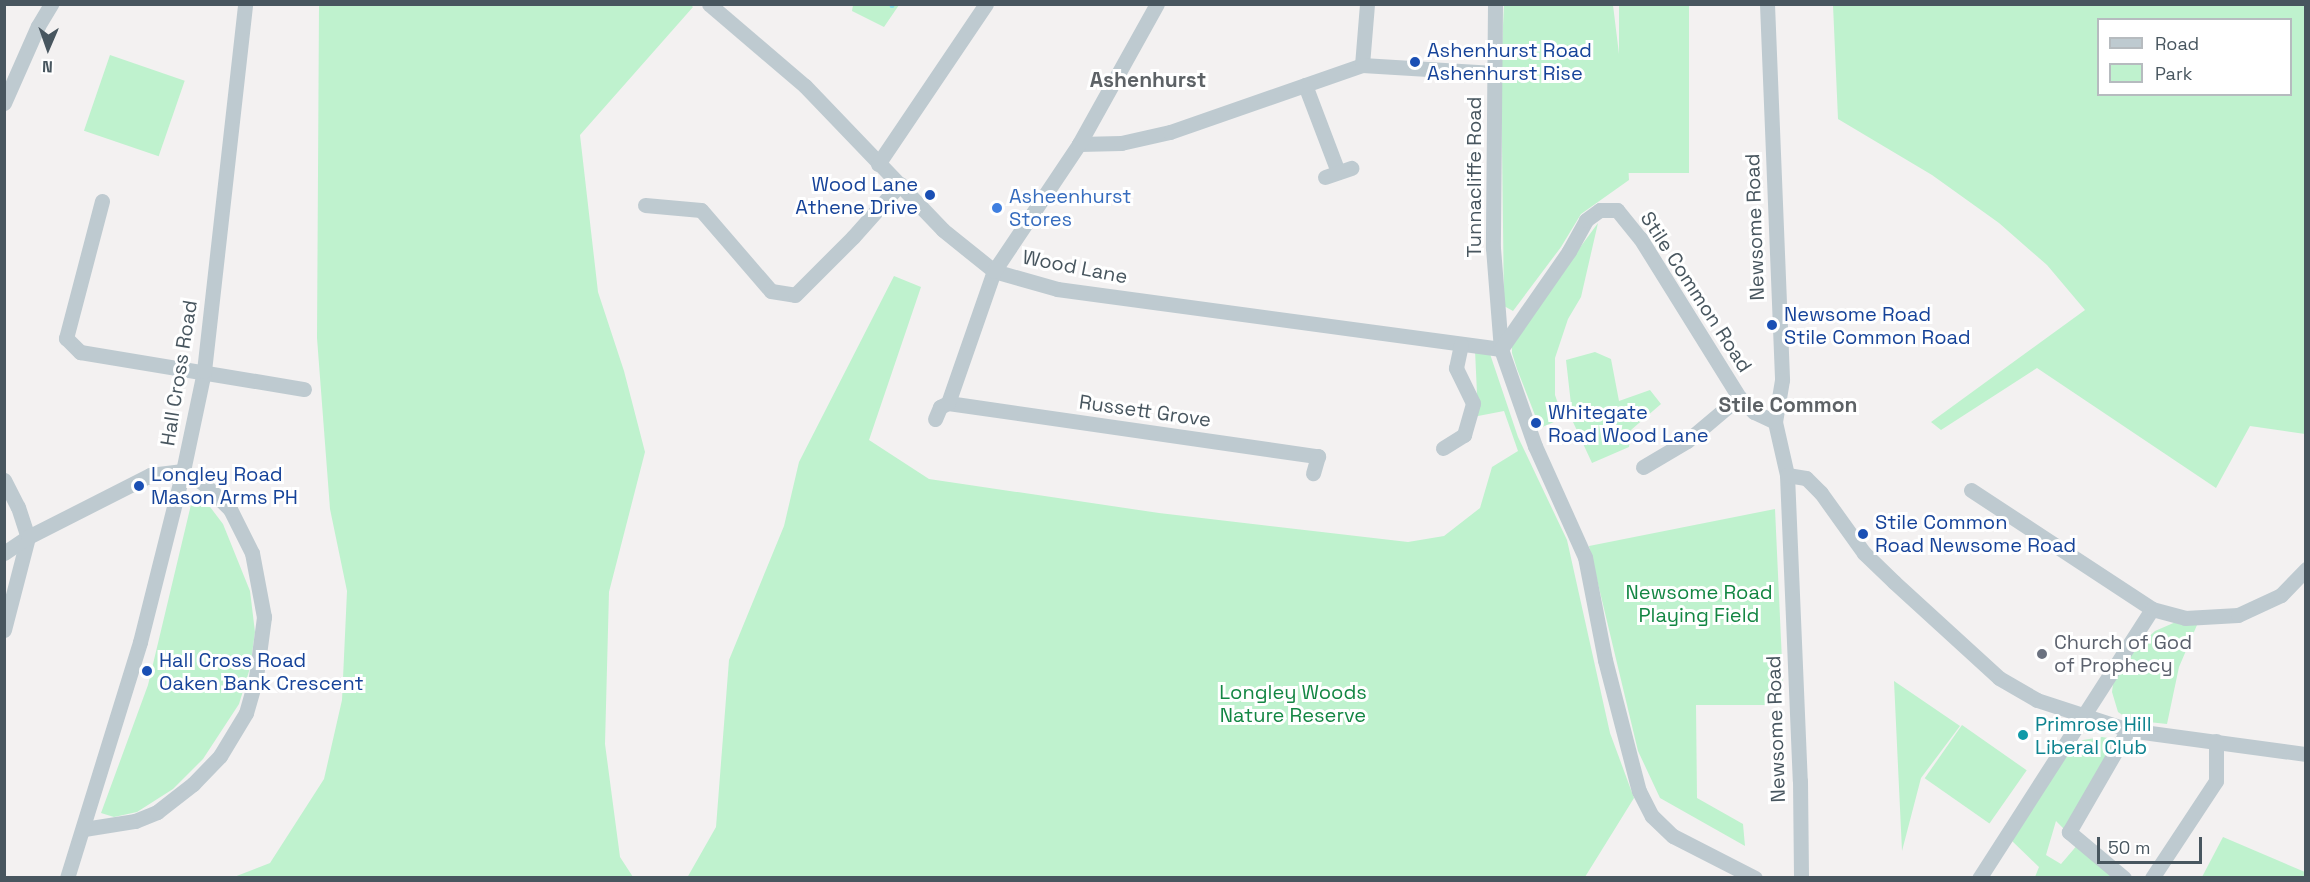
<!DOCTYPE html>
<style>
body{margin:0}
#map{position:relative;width:2310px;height:882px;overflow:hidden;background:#f3f1f1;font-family:"Space Grotesk",sans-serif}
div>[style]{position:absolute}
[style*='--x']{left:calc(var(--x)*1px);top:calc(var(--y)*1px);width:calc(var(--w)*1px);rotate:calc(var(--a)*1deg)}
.green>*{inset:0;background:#bff2ce;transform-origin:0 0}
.stream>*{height:4.5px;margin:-2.25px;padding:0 2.25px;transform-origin:2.25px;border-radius:2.25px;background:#8ae3f0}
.street>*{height:15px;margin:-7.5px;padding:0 7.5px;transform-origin:7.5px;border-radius:7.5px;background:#becad0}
.dots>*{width:16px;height:16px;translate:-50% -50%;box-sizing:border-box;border:3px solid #fff;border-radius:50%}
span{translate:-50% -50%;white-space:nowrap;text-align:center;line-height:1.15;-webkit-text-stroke:6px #fff;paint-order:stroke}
.transit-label{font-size:20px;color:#164399}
.left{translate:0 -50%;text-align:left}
.right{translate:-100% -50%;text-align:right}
.street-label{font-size:20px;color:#48565f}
.shop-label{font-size:20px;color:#366cbe}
.park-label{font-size:20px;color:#138643}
.worship-label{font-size:20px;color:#5b616d}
.culture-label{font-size:20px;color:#0d838f}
.neighbourhood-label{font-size:21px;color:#5d6266;font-weight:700}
.frame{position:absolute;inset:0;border:6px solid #48565f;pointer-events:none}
.legend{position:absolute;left:2097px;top:18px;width:195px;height:78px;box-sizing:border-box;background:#fff;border:2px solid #b6bbbf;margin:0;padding:8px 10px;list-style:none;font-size:18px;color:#48565f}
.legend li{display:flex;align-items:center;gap:12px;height:30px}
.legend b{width:30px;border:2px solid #b6bbbf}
.north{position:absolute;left:18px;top:18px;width:60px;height:60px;-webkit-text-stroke:4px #fff;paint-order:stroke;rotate:182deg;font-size:16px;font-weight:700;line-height:24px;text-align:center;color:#48565f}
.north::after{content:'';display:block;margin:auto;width:21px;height:27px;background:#48565f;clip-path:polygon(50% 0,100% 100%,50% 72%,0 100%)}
.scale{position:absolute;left:2097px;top:837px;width:105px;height:27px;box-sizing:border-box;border:3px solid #48565f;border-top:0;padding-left:8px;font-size:18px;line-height:21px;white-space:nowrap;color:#48565f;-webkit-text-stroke:4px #fff;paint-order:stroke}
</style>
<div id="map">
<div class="green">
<i style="clip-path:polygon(319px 5px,690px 4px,693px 7px,580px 135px,598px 292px,624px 371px,645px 452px,609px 592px,605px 744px,620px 857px,633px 877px,234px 877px,270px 863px,324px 779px,342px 700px,347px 591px,330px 509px,317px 338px)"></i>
<i style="clip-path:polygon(853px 5px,853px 4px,899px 5px,884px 27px,852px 11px)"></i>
<i style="clip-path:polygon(1504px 5px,1613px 5px,1624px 95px,1629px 180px,1581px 214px,1561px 247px,1513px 311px,1504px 306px,1501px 66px)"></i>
<i style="left:1619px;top:5px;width:70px;height:168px"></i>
<i style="clip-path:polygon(evenodd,1833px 5px,2305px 5px,2305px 434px,2250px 426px,2216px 488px,2037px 368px,1941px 430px,1931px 422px,2085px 310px,2047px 265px,1999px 223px,1932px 175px,1838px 119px,1833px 5px,2098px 20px,2290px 20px,2290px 94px,2098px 94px,2098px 20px)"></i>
<i style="left:110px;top:55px;width:79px;height:80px;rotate:19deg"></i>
<i style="clip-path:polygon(1598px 223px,1581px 297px,1568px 319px,1555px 358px,1555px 395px,1563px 418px,1540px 428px,1517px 369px,1512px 353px,1512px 340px)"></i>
<i style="clip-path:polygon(894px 276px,921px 287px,869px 440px,929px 479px,1159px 513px,1408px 542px,1444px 536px,1480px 508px,1492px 467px,1518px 451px,1504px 411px,1478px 416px,1475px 350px,1489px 351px,1518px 437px,1567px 540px,1610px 733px,1634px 798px,1585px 877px,687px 878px,716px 827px,729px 660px,784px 526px,799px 462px)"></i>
<i style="clip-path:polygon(1595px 352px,1611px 359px,1619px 401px,1650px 390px,1661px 404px,1631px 430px,1629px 447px,1592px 463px,1573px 422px,1566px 360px)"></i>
<i style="clip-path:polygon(194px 492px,201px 495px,223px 524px,250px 591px,255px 632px,250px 668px,239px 704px,203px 759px,173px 789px,137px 812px,114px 817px,101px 813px,148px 685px)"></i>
<i style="clip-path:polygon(1775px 509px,1784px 705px,1696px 705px,1697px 798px,1743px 824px,1745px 846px,1660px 798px,1638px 751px,1589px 546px)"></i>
<i style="clip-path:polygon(2185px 618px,2200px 618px,2179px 667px,2167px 724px,2130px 720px,2118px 712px,2112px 692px,2115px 668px,2155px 631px)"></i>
<i style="clip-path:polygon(1894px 681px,1960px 726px,1921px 778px,1902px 851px)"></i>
<i style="left:1962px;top:725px;width:79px;height:65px;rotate:35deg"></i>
<i style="clip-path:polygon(2102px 737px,2119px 740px,2066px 831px,2056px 821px,2046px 855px,2061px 864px,2079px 843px,2114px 877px,2035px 877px,2039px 867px,2011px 840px,2033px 803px,2074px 746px,2083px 740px)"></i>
<i style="clip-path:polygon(2223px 837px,2305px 872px,2305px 877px,2202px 877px)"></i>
</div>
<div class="stream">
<i style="--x:892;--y:4;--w:1;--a:90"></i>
</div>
<div class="street">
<i style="--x:709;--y:4;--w:126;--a:40.5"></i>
<i style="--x:805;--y:86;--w:199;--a:46.2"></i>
<i style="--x:943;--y:230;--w:65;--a:38.8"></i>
<i style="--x:994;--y:271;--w:66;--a:15.9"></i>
<i style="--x:1057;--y:289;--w:448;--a:7.7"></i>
<i style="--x:1495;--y:4;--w:244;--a:90.5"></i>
<i style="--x:1493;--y:248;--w:101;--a:85.5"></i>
<i style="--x:1501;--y:349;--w:103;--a:70.7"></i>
<i style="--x:1535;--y:446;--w:122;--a:65.8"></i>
<i style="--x:1585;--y:557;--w:105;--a:79"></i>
<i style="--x:1605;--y:660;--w:135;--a:75.5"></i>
<i style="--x:1639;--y:791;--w:28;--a:63"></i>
<i style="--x:1652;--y:816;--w:29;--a:44"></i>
<i style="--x:1673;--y:836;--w:92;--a:27.1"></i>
<i style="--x:1767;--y:4;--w:376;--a:87.7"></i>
<i style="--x:1782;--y:380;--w:43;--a:99.5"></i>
<i style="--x:1775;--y:422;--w:54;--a:77.2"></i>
<i style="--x:1787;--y:475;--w:306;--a:87.6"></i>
<i style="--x:1800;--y:781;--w:97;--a:89.4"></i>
<i style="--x:1362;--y:65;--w:61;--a:-85.3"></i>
<i style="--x:1305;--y:85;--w:93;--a:69.2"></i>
<i style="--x:4;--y:103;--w:84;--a:-66.2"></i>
<i style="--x:38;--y:26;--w:26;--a:-59"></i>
<i style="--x:1079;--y:144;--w:42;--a:-1.4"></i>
<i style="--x:1121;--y:143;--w:50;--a:-12.7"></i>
<i style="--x:1170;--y:132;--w:203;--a:-19.2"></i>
<i style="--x:1362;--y:65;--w:132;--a:3.5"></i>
<i style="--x:878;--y:164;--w:193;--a:-56"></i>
<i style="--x:1325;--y:177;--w:28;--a:-19"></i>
<i style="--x:102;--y:201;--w:142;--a:104.7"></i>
<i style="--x:66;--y:338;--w:20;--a:45"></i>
<i style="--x:80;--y:352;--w:227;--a:9.4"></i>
<i style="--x:645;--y:205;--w:56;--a:5.1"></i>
<i style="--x:701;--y:210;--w:107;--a:49.2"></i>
<i style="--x:771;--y:291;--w:24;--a:9"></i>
<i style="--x:795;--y:295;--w:82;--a:-45"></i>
<i style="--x:853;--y:237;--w:71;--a:-48.4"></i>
<i style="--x:1501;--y:349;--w:119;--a:-55.2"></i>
<i style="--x:1569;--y:251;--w:35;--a:-61"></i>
<i style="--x:1586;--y:220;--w:17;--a:-36"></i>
<i style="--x:1600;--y:210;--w:17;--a:0"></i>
<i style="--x:1617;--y:210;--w:36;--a:51"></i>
<i style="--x:1640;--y:238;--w:187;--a:58.1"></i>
<i style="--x:1739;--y:397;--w:21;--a:45"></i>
<i style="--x:1754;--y:412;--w:23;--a:25"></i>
<i style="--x:948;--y:403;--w:374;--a:8.2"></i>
<i style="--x:1318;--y:456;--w:18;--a:106"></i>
<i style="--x:935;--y:419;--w:13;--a:-67"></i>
<i style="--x:940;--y:407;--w:9;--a:-27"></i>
<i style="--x:948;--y:403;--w:140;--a:-70.8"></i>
<i style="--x:994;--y:271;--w:153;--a:-56.2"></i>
<i style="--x:1079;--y:144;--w:160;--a:-60.9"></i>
<i style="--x:1443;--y:448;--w:25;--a:-32"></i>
<i style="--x:1464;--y:435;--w:33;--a:-74"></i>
<i style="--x:1473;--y:403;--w:39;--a:-116"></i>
<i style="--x:1456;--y:368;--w:24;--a:-78"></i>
<i style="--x:1643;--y:467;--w:51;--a:-30.6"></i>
<i style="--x:1687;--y:441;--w:68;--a:-40.2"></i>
<i style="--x:1787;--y:475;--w:19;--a:9"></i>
<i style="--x:1806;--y:478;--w:21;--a:45"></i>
<i style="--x:1821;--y:493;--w:74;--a:54.4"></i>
<i style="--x:1864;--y:553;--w:42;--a:44"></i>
<i style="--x:1894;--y:582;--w:142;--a:42.4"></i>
<i style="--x:1999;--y:678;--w:44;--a:30.1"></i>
<i style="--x:2037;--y:700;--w:96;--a:18.2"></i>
<i style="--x:2128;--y:730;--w:180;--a:7.7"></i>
<i style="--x:4;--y:480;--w:30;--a:63"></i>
<i style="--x:18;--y:507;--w:32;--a:72"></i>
<i style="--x:28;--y:537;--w:96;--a:104.5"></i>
<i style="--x:1971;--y:490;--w:217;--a:33.3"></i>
<i style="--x:2152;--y:609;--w:320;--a:122.7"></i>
<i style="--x:4;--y:553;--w:29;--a:-34"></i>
<i style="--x:28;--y:537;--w:137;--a:-26.9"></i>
<i style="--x:150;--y:475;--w:33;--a:-7"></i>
<i style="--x:2152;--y:609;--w:34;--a:15"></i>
<i style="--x:2185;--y:618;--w:53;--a:-3.2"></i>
<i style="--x:2238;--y:615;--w:47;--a:-24.9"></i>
<i style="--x:2281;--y:595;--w:36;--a:-46"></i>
<i style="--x:84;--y:829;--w:52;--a:-8.9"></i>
<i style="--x:135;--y:821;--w:24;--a:-22"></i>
<i style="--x:157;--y:812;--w:46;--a:-37.9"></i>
<i style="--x:193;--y:784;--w:39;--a:-46"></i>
<i style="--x:220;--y:756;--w:50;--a:-58.8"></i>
<i style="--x:246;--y:713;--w:37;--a:-74"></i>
<i style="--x:256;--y:677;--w:61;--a:-82.4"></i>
<i style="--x:264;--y:617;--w:65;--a:-100.6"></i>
<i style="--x:252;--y:553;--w:49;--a:-116.6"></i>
<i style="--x:230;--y:509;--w:37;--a:-136"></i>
<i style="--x:203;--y:483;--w:23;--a:-149"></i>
<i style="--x:67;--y:878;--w:247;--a:-72.8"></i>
<i style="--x:140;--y:642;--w:176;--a:-75.9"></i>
<i style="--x:183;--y:471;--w:102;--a:-78.1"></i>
<i style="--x:204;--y:371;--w:369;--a:-83.6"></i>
<i style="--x:2124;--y:878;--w:72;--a:-140.1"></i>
<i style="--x:2069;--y:832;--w:118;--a:-60"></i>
<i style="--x:2152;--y:878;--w:116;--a:-56.6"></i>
<i style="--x:2216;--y:781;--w:40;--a:-90"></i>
</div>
<div class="dots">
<i style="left:1415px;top:62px;background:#1a4fb4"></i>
<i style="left:930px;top:195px;background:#1a4fb4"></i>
<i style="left:997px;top:208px;background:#3f7fe0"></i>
<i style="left:1772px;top:325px;background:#1a4fb4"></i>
<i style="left:1536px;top:423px;background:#1a4fb4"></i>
<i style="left:139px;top:486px;background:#1a4fb4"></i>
<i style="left:1863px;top:534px;background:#1a4fb4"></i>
<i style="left:2042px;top:654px;background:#6b7280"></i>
<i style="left:147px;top:671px;background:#1a4fb4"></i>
<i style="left:2023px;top:735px;background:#0f9aa8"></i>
</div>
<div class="transit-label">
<span class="left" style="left:1427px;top:62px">Ashenhurst Road<br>Ashenhurst Rise</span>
<span class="right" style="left:918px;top:196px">Wood Lane<br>Athene Drive</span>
<span class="left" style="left:1784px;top:326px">Newsome Road<br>Stile Common Road</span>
<span class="left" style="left:1548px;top:424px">Whitegate<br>Road Wood Lane</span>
<span class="left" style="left:151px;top:486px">Longley Road<br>Mason Arms PH</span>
<span class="left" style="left:1875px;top:534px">Stile Common<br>Road Newsome Road</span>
<span class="left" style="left:159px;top:672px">Hall Cross Road<br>Oaken Bank Crescent</span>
</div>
<div class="street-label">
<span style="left:1474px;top:177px;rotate:-90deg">Tunnacliffe Road</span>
<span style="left:1755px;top:227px;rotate:-92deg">Newsome Road</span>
<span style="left:1075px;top:267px;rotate:11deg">Wood Lane</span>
<span style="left:1696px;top:292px;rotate:57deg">Stile Common Road</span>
<span style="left:179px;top:373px;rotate:-81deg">Hall Cross Road</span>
<span style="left:1145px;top:411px;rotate:8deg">Russett Grove</span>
<span style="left:1776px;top:729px;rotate:-92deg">Newsome Road</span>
</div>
<div class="shop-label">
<span class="left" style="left:1009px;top:208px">Asheenhurst<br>Stores</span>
</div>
<div class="park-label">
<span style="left:1699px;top:604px">Newsome Road<br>Playing Field</span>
<span style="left:1293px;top:704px">Longley Woods<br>Nature Reserve</span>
</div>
<div class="worship-label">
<span class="left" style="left:2054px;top:654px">Church of God<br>of Prophecy</span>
</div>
<div class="culture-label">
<span class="left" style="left:2035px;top:736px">Primrose Hill<br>Liberal Club</span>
</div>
<div class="neighbourhood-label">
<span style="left:1148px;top:80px">Ashenhurst</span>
<span style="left:1788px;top:405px">Stile Common</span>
</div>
<div class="frame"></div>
<ul class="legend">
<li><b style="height:8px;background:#becad0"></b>Road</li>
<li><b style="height:16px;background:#bff2ce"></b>Park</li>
</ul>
<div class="north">N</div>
<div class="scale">50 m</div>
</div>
